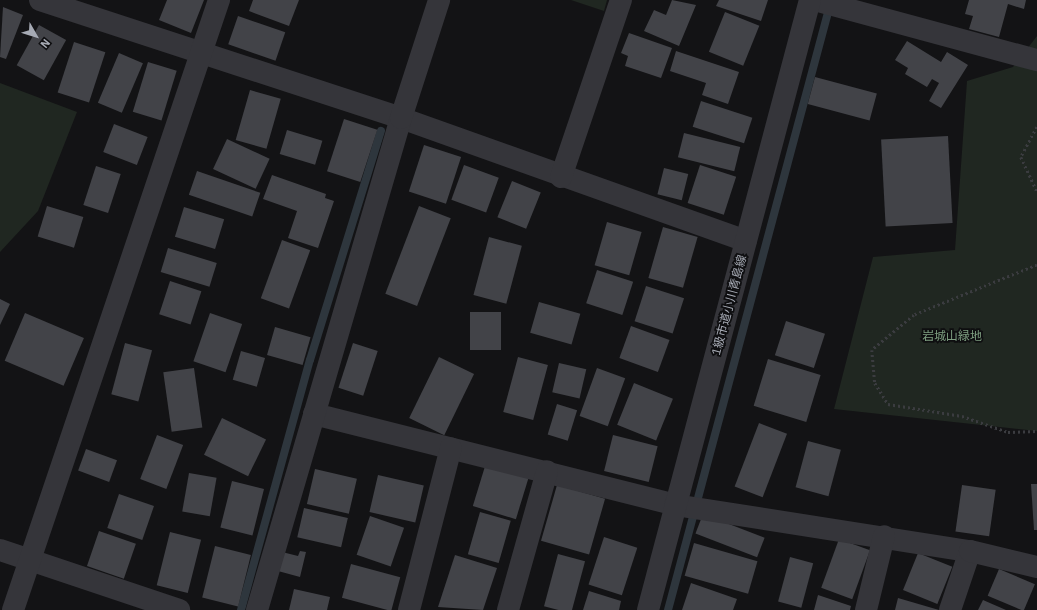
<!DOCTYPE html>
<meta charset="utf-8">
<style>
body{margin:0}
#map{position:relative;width:1037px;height:610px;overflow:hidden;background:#131315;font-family:"IBM Plex Sans","Noto Sans JP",sans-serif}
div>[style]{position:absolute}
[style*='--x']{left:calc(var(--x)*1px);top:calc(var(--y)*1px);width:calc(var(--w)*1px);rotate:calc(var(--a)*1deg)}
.green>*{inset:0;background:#202721}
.stream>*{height:8px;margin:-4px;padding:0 4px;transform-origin:4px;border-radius:4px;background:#2e363d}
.building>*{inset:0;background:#424348;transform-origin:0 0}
.path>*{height:2.5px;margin-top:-1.25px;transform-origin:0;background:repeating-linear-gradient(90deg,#3b3c40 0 2px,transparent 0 5px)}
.minor>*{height:22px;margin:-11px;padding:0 11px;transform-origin:11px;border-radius:11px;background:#35353a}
span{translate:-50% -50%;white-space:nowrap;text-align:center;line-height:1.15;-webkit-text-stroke:3.5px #0e0e10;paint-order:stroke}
.street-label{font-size:12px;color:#a6aab4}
.park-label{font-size:12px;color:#7e9e81}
.north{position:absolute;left:16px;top:16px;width:40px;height:40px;-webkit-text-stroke:3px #0e0e10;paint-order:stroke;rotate:129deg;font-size:11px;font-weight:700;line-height:16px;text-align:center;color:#a6aab4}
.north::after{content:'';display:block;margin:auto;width:14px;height:18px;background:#a6aab4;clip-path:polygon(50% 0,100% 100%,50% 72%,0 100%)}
</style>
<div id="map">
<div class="green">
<i style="clip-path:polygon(571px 0,607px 0,604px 11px)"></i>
<i style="clip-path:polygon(1037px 36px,1037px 431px,834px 409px,873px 257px,955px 250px,967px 81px,1013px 67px)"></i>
<i style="clip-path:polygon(0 83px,77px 112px,38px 211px,0 252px)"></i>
</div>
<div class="stream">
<i style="--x:241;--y:610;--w:259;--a:-74.6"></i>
<i style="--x:310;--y:360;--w:240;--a:-72.8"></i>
<i style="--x:668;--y:610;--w:626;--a:-75.01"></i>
</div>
<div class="building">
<i style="clip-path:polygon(167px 0,204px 0,191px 33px,159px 20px)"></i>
<i style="clip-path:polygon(253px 0,299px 0,289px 26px,249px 11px)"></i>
<i style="clip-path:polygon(672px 0,696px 5px,679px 46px,644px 31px,654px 10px,666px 15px)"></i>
<i style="clip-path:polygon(719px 0,768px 0,761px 21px,716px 6px)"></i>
<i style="clip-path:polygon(969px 0,1026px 0,1024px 9px,1008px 4px,999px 37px,969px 29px,973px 16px,965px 14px)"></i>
<i style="clip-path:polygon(3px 7px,23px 15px,6px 59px,0 57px)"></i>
<i style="left:725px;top:12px;width:37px;height:43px;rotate:22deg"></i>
<i style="left:238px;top:16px;width:50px;height:30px;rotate:19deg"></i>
<i style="left:39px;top:25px;width:31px;height:46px;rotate:29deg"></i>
<i style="clip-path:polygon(629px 33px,672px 48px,661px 78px,625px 66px,628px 56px,621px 53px)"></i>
<i style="clip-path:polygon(907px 41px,941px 62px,947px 52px,968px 65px,941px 108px,929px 101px,939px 83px,932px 79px,927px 87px,905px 74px,908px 68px,895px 60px)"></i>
<i style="left:74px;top:42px;width:33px;height:53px;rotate:18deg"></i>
<i style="clip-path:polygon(676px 51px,739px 72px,728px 104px,702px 95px,706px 83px,670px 71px)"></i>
<i style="left:119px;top:53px;width:26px;height:54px;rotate:23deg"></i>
<i style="left:148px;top:62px;width:30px;height:52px;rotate:17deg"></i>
<i style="left:815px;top:77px;width:64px;height:28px;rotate:15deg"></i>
<i style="left:250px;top:90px;width:32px;height:52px;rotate:16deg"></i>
<i style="left:701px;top:101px;width:54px;height:27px;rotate:18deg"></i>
<i style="left:344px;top:119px;width:35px;height:55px;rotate:18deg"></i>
<i style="left:114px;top:124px;width:36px;height:30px;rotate:21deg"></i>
<i style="left:287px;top:130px;width:37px;height:25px;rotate:17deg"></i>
<i style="left:684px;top:133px;width:58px;height:25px;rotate:14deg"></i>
<i style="left:948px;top:136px;width:87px;height:67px;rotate:87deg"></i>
<i style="left:227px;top:139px;width:47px;height:33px;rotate:25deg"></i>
<i style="left:424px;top:145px;width:39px;height:49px;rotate:18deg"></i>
<i style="left:464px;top:165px;width:37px;height:37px;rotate:20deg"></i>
<i style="left:700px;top:165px;width:38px;height:40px;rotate:18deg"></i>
<i style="left:96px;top:166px;width:26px;height:41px;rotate:18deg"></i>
<i style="left:664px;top:168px;width:25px;height:27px;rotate:14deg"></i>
<i style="left:197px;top:171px;width:67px;height:25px;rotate:19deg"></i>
<i style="clip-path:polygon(272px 175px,326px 194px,325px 198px,334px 201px,318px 248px,288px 238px,297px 211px,263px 199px)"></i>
<i style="left:512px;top:181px;width:31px;height:39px;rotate:22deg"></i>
<i style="left:47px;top:206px;width:38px;height:32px;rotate:17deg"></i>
<i style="left:419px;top:206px;width:34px;height:94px;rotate:21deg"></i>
<i style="left:184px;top:207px;width:42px;height:31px;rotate:17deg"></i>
<i style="left:607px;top:222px;width:36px;height:45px;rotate:16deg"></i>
<i style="left:663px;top:227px;width:36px;height:53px;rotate:16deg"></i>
<i style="left:489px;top:237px;width:34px;height:60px;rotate:15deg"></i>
<i style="left:282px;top:240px;width:30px;height:62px;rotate:20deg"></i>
<i style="left:168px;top:248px;width:51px;height:25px;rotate:17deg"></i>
<i style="left:597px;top:270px;width:38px;height:35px;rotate:18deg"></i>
<i style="left:170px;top:281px;width:33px;height:35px;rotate:18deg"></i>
<i style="left:646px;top:286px;width:40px;height:37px;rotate:18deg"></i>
<i style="clip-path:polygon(0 299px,10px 304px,0 325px)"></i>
<i style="left:539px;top:302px;width:43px;height:32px;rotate:16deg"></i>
<i style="left:470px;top:312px;width:31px;height:38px"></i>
<i style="left:25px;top:313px;width:64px;height:52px;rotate:23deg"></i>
<i style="left:210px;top:313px;width:34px;height:51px;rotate:19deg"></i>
<i style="left:786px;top:321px;width:41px;height:36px;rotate:18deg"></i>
<i style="left:631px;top:326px;width:41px;height:34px;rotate:20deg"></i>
<i style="left:275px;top:327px;width:37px;height:29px;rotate:16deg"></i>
<i style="left:125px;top:343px;width:28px;height:53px;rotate:15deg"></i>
<i style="left:353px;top:343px;width:26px;height:47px;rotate:18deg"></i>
<i style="left:241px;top:351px;width:25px;height:30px;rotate:16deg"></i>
<i style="left:439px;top:357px;width:39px;height:68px;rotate:26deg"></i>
<i style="left:518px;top:357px;width:31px;height:57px;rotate:15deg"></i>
<i style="left:768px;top:359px;width:55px;height:49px;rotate:17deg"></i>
<i style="left:559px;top:363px;width:28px;height:30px;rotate:13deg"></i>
<i style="left:194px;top:368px;width:60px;height:31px;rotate:82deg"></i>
<i style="left:597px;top:368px;width:30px;height:51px;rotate:20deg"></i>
<i style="left:634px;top:383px;width:42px;height:45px;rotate:22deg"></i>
<i style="left:557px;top:404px;width:21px;height:32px;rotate:17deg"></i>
<i style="left:222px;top:418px;width:49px;height:41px;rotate:26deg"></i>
<i style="left:759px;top:423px;width:30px;height:68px;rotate:21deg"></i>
<i style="left:157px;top:435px;width:28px;height:47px;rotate:21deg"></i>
<i style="left:613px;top:435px;width:46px;height:37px;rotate:14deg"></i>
<i style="left:808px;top:441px;width:34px;height:48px;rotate:15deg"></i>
<i style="left:86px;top:449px;width:33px;height:23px;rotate:20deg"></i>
<i style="left:486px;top:463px;width:45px;height:45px;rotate:17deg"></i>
<i style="left:315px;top:469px;width:43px;height:36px;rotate:13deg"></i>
<i style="left:189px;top:473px;width:28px;height:39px;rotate:10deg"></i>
<i style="left:378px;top:475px;width:47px;height:38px;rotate:13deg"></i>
<i style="left:232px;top:481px;width:33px;height:48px;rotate:14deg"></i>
<i style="clip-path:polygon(1031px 484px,1037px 484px,1037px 530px,1034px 530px)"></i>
<i style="left:557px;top:485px;width:50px;height:58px;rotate:16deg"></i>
<i style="left:962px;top:485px;width:34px;height:47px;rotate:8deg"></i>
<i style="left:119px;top:494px;width:37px;height:36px;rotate:19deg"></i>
<i style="left:304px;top:508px;width:45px;height:30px;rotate:13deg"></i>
<i style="left:480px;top:512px;width:32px;height:44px;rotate:16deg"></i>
<i style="left:703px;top:514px;width:66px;height:21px;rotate:21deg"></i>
<i style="left:370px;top:516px;width:36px;height:41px;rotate:19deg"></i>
<i style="left:99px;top:531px;width:39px;height:37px;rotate:19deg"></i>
<i style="left:170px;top:532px;width:32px;height:55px;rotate:14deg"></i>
<i style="left:604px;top:537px;width:35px;height:50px;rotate:18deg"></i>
<i style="left:839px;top:539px;width:33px;height:52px;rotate:20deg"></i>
<i style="left:694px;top:543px;width:66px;height:34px;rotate:16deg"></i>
<i style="left:215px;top:546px;width:37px;height:53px;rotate:14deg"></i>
<i style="clip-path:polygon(300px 551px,306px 552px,300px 577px,278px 571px,282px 552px,298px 556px)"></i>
<i style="left:918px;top:553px;width:37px;height:40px;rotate:22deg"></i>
<i style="left:558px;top:554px;width:28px;height:54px;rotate:15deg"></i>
<i style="clip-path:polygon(455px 555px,497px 568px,483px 610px,438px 607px)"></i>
<i style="left:790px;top:557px;width:24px;height:46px;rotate:15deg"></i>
<i style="left:351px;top:564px;width:51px;height:35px;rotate:15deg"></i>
<i style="left:999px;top:569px;width:39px;height:29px;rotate:23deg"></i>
<i style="clip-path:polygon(691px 583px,737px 599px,733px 610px,682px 610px)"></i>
<i style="clip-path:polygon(294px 589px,330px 597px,327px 610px,289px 610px)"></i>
<i style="clip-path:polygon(589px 591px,621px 601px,619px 610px,583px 610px)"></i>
<i style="clip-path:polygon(818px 595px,851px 606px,850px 610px,814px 610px)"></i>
<i style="clip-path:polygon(898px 598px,939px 610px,895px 610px)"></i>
<i style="clip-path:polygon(983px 600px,1006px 610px,978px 610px)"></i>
</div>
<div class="path">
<i style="--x:1037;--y:127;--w:34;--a:118"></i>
<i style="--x:1021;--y:157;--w:38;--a:65"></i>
<i style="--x:1037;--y:265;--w:133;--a:157.9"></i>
<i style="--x:914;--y:315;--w:55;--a:140.2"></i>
<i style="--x:872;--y:350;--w:33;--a:85"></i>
<i style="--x:875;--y:383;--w:25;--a:58"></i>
<i style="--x:888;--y:404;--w:75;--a:9.2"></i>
<i style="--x:962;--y:416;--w:49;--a:19.2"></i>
<i style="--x:1008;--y:432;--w:29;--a:-2"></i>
</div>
<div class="minor">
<i style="--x:40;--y:0;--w:380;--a:18.1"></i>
<i style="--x:401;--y:118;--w:366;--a:19.6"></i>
<i style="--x:814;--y:0;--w:231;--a:15.1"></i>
<i style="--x:561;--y:177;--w:187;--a:-71.3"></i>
<i style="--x:314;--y:414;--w:372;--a:14.1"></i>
<i style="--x:675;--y:505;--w:299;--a:8.9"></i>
<i style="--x:0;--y:550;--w:189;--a:18.5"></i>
<i style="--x:13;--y:610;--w:644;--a:-71.34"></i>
<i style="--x:257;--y:610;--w:513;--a:-73.69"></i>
<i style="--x:401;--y:118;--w:124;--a:-72.1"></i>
<i style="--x:409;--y:610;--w:167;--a:-75.5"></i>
<i style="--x:508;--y:610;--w:144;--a:-74.3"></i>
<i style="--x:648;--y:610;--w:631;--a:-75.13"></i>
<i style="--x:866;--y:610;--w:76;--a:-76.3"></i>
<i style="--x:950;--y:610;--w:62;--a:-71.3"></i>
<i style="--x:970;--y:551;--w:69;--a:13.4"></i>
</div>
<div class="street-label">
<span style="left:729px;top:305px;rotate:-75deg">1級市道小川青島線</span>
</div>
<div class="park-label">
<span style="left:952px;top:336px">岩城山緑地</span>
</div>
<div class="north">N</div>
</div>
